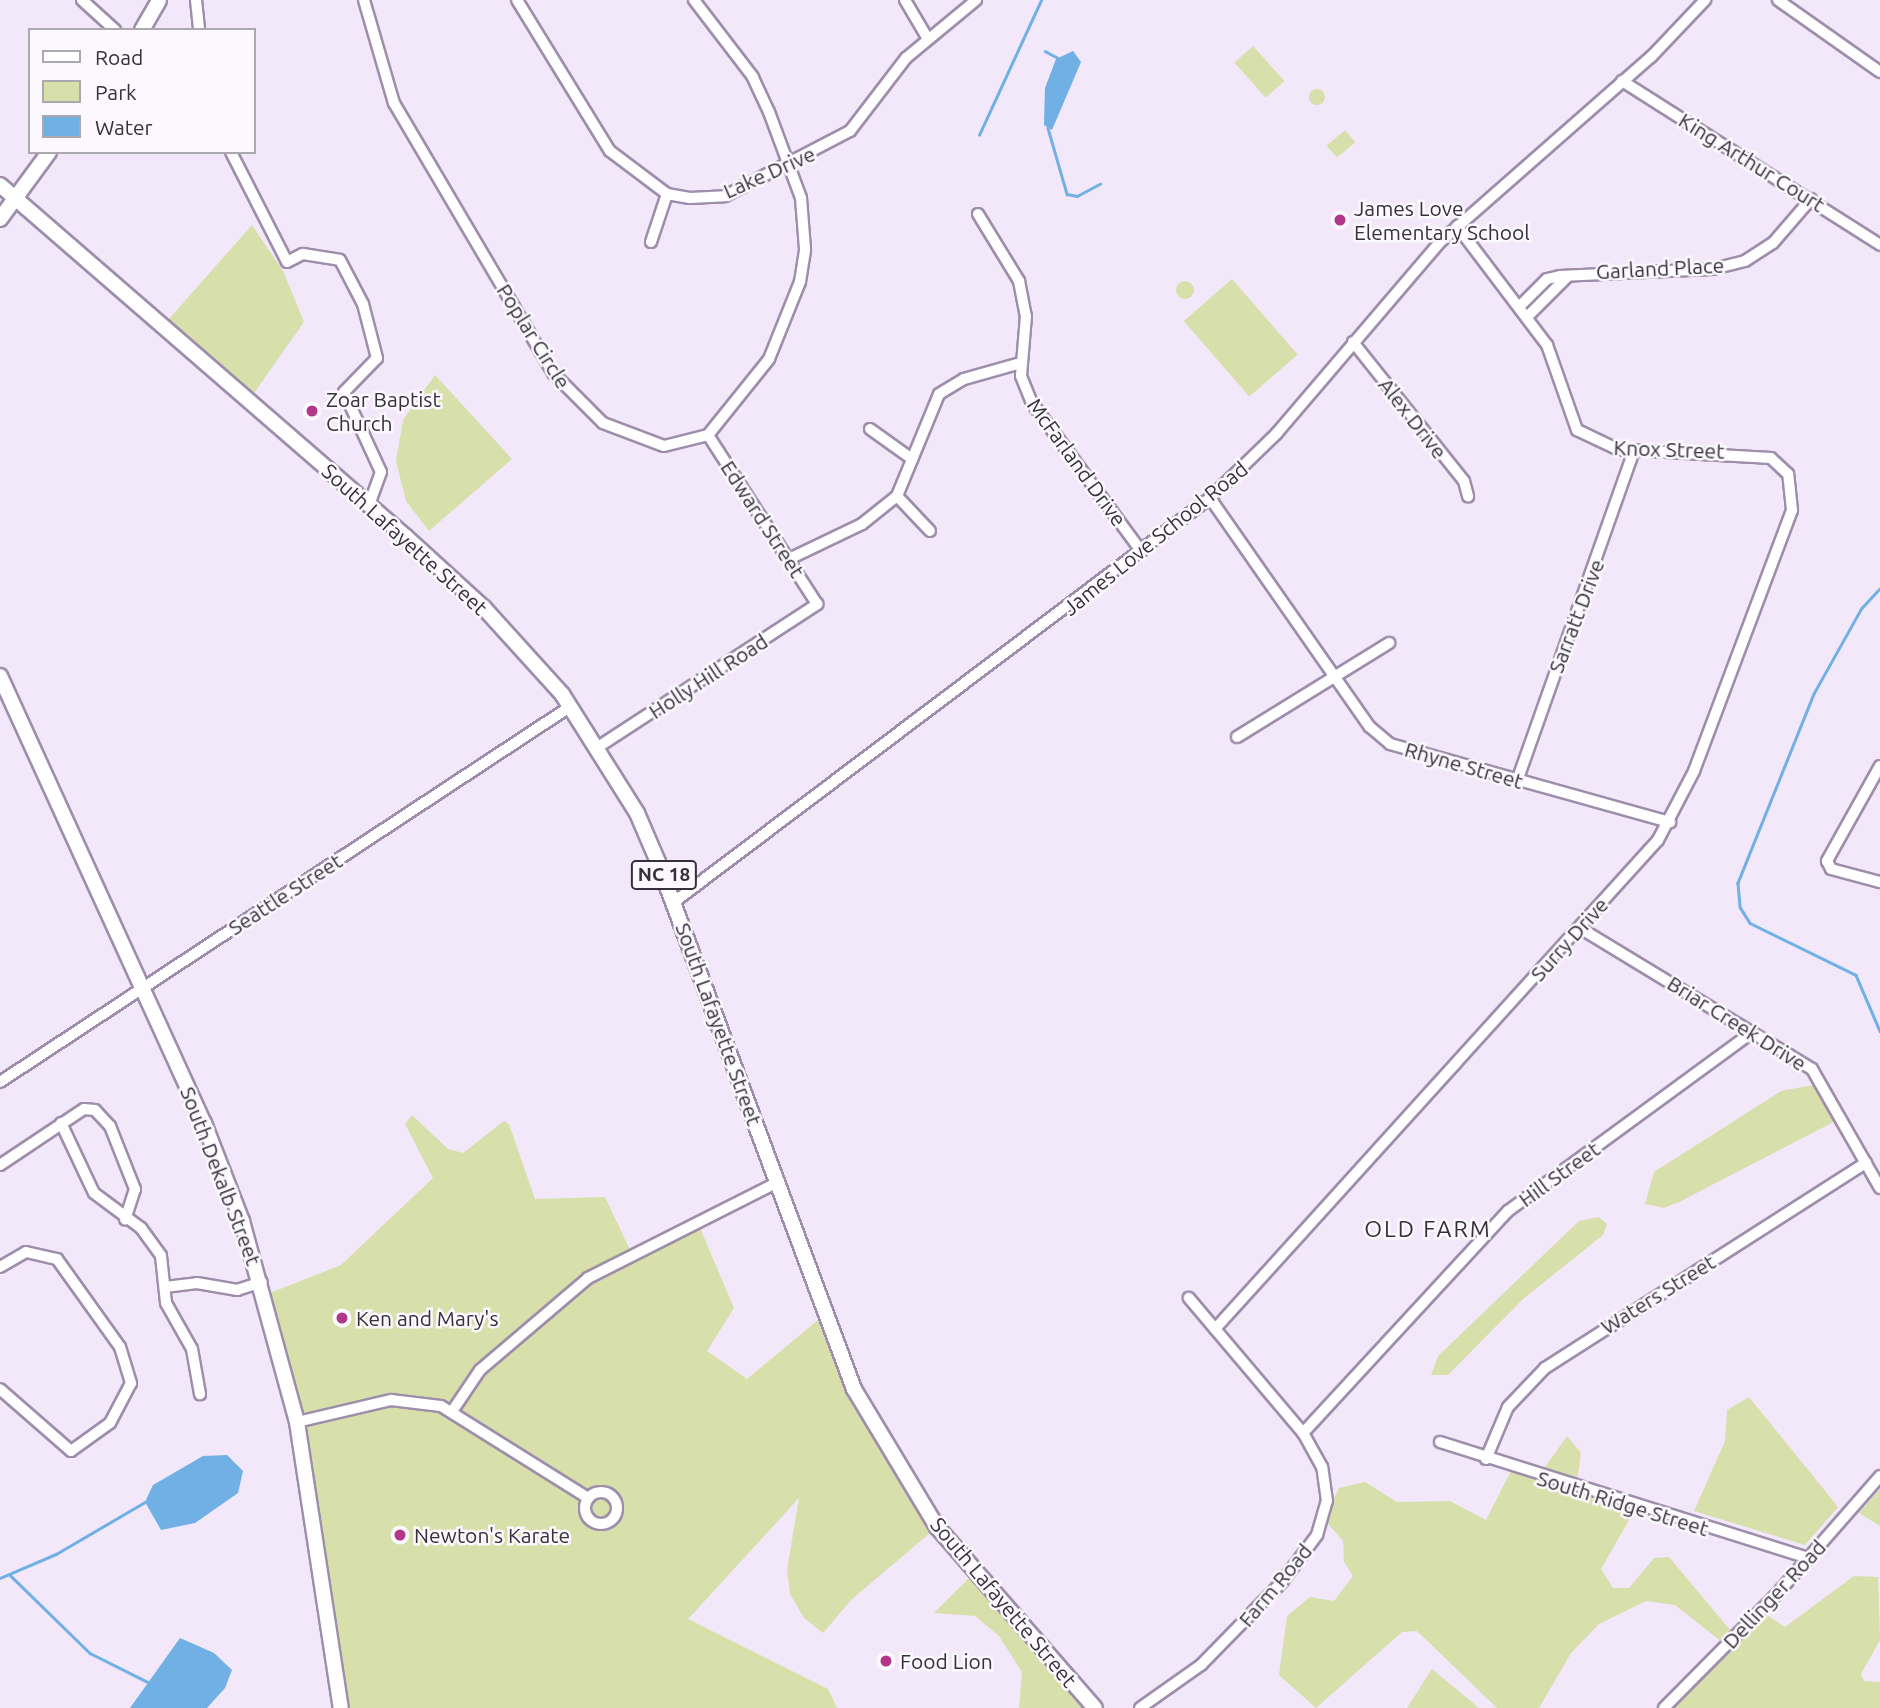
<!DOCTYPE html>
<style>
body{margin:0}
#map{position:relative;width:1880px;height:1708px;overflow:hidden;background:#f2e8fa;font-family:Ubuntu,sans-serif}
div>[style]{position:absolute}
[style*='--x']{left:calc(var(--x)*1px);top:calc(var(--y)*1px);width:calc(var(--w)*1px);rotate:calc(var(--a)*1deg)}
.green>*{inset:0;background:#d7dfaa;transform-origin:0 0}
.round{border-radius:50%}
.water>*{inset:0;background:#70b0e4}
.stream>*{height:2.5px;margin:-1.25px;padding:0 1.25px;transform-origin:1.25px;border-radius:1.25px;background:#70b0e4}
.roads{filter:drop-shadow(2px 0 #9e8eab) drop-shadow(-2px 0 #9e8eab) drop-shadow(0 2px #9e8eab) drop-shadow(0 -2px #9e8eab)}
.minor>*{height:10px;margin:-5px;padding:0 5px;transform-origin:5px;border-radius:5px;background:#fff}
.minor>.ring{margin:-5px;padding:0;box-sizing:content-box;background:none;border:10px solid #fff;border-radius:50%}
.major>*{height:14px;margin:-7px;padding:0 7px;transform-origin:7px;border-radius:7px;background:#fff}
.dots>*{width:19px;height:19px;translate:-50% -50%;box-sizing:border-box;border:4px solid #fbf8fe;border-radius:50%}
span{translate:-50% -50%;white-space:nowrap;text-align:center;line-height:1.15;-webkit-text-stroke:5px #fbf8fe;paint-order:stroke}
.shield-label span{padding:2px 5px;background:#fbf8fe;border:2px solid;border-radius:5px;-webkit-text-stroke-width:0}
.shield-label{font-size:19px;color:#36303c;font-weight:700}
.street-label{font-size:21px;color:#36303c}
.poi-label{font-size:21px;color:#36303c}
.left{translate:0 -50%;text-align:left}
.neighbourhood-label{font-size:23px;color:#36303c;letter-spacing:2px}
.legend{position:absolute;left:28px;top:28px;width:228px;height:126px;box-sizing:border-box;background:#fbf8fe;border:2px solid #aca8b0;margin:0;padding:9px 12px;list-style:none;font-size:21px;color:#36303c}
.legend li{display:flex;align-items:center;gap:14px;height:35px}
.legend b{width:35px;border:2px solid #aca8b0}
</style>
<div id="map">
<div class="green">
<i style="left:1253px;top:46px;width:47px;height:25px;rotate:48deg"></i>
<i class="round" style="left:1309px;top:89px;width:16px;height:16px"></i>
<i style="left:1345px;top:130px;width:16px;height:24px;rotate:50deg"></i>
<i style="clip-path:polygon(252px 225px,283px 271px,304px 322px,254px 393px,169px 319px)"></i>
<i style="left:1232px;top:279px;width:100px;height:64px;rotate:49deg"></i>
<i class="round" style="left:1176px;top:281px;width:18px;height:18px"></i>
<i style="clip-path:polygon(435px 375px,512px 459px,429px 531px,406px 501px,396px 461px,403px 420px)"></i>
<i style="clip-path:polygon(1824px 1083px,1845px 1116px,1681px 1201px,1664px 1208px,1645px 1204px,1654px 1172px,1781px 1091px)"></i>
<i style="clip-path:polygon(412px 1115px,448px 1149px,463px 1153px,504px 1121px,509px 1124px,535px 1199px,605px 1197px,631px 1252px,697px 1221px,734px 1308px,707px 1351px,747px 1379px,824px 1315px,937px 1527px,851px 1600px,823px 1633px,804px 1618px,790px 1594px,787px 1570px,799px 1498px,688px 1619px,828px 1689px,837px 1708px,341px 1708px,310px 1500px,265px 1295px,341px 1265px,433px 1178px,405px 1124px)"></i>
<i style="clip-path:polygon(1599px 1217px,1607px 1224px,1603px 1235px,1523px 1299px,1448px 1375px,1431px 1375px,1438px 1356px,1579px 1221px)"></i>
<i style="clip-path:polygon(1749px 1397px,1838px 1507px,1805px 1545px,1694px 1511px,1725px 1441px,1727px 1410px)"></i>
<i style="clip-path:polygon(1567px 1436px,1581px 1453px,1576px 1488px,1637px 1506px,1601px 1569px,1613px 1588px,1629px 1588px,1654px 1558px,1669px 1557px,1736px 1637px,1761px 1611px,1785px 1627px,1854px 1576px,1878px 1577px,1880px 1640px,1861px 1674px,1864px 1681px,1880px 1682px,1880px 1708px,1664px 1708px,1727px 1646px,1675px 1605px,1646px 1601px,1599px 1624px,1571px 1653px,1539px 1708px,1497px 1708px,1417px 1631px,1402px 1632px,1316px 1708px,1279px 1675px,1287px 1616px,1310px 1597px,1334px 1601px,1353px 1576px,1344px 1562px,1343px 1541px,1324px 1519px,1339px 1488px,1365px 1482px,1397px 1502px,1450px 1501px,1486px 1520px,1512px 1469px,1538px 1477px)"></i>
<i style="clip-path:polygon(1880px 1489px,1880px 1526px,1859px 1513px)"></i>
<i style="clip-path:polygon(974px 1573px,1095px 1708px,1019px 1708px,1022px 1672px,999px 1636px,975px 1616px,934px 1613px)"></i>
<i style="clip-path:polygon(1432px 1669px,1479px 1708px,1407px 1708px)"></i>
</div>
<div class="water">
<i style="clip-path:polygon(1073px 51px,1081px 62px,1052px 130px,1044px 125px,1045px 88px,1056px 59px)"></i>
<i style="clip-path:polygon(227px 1455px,243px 1471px,238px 1493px,195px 1523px,161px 1530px,145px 1502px,153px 1485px,203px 1456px)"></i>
<i style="clip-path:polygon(180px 1638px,214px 1653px,232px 1670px,225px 1688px,207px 1708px,130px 1708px)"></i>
</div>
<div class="stream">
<i style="--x:1045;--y:51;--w:15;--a:28"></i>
<i style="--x:1048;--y:128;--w:69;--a:73.9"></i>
<i style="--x:1067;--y:194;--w:10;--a:11"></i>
<i style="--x:1077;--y:196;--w:26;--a:-28"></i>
<i style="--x:979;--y:135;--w:149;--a:-65.3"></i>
<i style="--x:1880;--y:589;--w:26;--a:133"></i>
<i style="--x:1862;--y:608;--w:98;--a:119.2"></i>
<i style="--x:1814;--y:694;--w:204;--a:111.9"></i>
<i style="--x:1738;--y:883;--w:24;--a:85"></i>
<i style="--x:1740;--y:907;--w:19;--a:58"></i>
<i style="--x:1750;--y:923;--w:118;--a:26.1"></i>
<i style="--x:1856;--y:975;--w:61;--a:66.8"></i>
<i style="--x:10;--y:1575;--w:112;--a:44.3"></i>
<i style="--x:90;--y:1653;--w:65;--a:26.6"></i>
<i style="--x:0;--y:1578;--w:61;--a:-23.2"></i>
<i style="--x:56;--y:1554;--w:103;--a:-30.3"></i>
</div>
<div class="roads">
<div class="minor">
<i style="--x:82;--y:0;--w:45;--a:42.3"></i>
<i style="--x:196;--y:0;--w:30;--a:84"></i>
<i style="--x:364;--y:0;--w:107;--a:73.8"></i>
<i style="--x:394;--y:103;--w:313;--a:59.5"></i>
<i style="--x:553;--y:373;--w:71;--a:45"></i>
<i style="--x:603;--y:423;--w:65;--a:20.7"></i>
<i style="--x:664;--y:446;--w:45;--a:-14"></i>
<i style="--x:708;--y:435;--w:97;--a:-51.2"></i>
<i style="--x:769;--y:359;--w:83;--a:-68.1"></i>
<i style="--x:800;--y:282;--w:33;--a:-81"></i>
<i style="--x:805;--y:249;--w:51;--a:-94.5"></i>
<i style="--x:801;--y:198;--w:92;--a:-110.4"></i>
<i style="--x:769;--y:112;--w:38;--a:-115"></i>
<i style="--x:753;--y:77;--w:97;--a:-127.5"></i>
<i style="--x:517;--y:0;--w:177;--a:58.4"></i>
<i style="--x:610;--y:151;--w:71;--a:37"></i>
<i style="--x:667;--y:194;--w:23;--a:10"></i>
<i style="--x:690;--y:198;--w:35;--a:-3"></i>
<i style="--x:725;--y:196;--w:141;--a:-27.5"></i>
<i style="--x:850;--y:131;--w:92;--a:-52.5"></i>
<i style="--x:906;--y:58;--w:91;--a:-39.6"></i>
<i style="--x:905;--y:0;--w:45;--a:59.5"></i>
<i style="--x:1778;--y:0;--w:125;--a:35.2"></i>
<i style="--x:1622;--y:81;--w:306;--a:32.4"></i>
<i style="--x:231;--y:152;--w:123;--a:63"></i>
<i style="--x:287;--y:262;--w:18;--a:-27"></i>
<i style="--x:303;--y:254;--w:37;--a:9"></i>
<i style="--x:340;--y:260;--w:50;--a:62.4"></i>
<i style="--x:363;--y:304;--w:56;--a:75.5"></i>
<i style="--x:377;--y:358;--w:47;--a:134.1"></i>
<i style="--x:344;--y:392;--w:88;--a:65.2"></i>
<i style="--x:381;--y:472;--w:35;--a:110"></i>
<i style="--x:978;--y:214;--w:79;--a:58.5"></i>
<i style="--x:1019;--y:281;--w:36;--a:79"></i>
<i style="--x:1026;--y:316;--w:60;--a:94.8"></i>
<i style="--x:1021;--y:376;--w:29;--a:68"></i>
<i style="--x:1032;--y:403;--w:184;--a:53.6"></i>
<i style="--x:651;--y:242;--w:51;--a:-71.6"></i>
<i style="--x:1520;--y:306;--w:38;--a:-45"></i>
<i style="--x:1547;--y:279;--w:13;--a:-13"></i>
<i style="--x:1560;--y:276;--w:153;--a:-2.6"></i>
<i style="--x:1713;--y:269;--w:33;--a:-14"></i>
<i style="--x:1745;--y:261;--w:33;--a:-33"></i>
<i style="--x:1773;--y:243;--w:58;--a:-49.2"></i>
<i style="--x:1527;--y:317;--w:58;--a:-45"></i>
<i style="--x:1353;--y:342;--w:178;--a:51.4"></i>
<i style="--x:1464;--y:481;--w:16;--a:75"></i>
<i style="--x:870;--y:429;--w:52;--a:35.5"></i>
<i style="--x:897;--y:496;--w:48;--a:46.7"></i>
<i style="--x:1210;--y:498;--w:279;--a:55.1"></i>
<i style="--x:1370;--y:727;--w:26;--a:40"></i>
<i style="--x:1390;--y:744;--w:291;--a:15.6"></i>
<i style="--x:789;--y:559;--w:81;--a:-25.6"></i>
<i style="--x:862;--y:524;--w:45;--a:-38.7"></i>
<i style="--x:897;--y:496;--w:110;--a:-67.6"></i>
<i style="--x:939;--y:394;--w:29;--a:-31"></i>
<i style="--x:964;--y:379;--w:59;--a:-15.7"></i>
<i style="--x:1237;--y:737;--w:179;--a:-31.7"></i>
<i style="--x:598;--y:747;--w:262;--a:-33.1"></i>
<i style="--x:817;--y:604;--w:201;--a:-122.8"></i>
<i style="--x:1880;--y:766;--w:109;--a:119.2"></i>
<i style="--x:1827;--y:861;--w:9;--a:63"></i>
<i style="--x:1831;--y:869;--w:51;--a:14.9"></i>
<i style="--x:1517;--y:781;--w:350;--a:-70.5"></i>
<i style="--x:674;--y:902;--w:671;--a:-37.01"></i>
<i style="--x:1210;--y:498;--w:93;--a:-44.1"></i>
<i style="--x:1277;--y:433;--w:250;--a:-49.5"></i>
<i style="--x:1439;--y:243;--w:282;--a:-41.3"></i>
<i style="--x:1651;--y:57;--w:79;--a:-46.5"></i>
<i style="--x:1580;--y:928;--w:271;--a:31.3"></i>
<i style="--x:1812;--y:1069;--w:137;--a:60.3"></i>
<i style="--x:0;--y:1082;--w:684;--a:-33.36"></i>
<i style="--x:61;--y:1123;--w:77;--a:64.8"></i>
<i style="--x:94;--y:1193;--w:59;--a:36.7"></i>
<i style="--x:141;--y:1228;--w:34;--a:54"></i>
<i style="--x:161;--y:1256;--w:47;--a:83.9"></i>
<i style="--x:166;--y:1303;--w:53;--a:60.5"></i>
<i style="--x:192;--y:1349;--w:46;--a:79.9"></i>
<i style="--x:0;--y:1165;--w:101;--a:-33.7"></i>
<i style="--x:84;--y:1109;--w:11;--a:5"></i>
<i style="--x:95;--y:1110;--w:22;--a:47"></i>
<i style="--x:110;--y:1126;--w:68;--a:68.4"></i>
<i style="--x:135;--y:1189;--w:32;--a:108"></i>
<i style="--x:0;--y:1267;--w:30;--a:-30"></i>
<i style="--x:26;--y:1252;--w:32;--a:13"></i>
<i style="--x:57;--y:1259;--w:108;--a:54.4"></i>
<i style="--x:120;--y:1347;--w:38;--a:73"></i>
<i style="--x:131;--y:1383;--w:45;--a:117.7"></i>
<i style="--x:110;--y:1423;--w:48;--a:144.3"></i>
<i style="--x:71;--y:1451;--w:94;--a:-138.9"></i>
<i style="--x:165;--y:1287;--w:32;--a:-7"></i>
<i style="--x:197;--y:1283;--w:41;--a:9.9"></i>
<i style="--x:237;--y:1290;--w:26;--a:-18"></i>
<i style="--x:1215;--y:1329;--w:660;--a:-47.83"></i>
<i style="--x:1658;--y:840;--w:78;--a:-62.4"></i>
<i style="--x:1694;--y:771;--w:279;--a:-69.4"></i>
<i style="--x:1792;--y:510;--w:36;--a:-96"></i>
<i style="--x:1788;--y:474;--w:23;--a:-137"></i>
<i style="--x:1771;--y:458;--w:154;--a:-176.7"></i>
<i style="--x:1617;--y:449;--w:44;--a:-154.6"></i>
<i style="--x:1577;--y:430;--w:90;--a:-109.4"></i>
<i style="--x:1547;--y:345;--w:149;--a:-127.1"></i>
<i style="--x:453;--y:1410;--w:48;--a:-56"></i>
<i style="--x:480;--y:1370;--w:142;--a:-40.4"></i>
<i style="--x:588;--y:1278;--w:211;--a:-26.8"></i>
<i style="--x:297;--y:1422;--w:97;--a:-13.2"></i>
<i style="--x:391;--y:1400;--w:50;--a:6.8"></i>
<i style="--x:441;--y:1406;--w:173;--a:32"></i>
<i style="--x:1303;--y:1433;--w:302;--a:-47.3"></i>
<i style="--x:1508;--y:1211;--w:303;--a:-36.2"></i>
<i style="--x:1440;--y:1442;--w:386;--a:17.5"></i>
<i style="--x:1486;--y:1459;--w:56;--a:-67.1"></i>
<i style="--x:1508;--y:1407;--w:54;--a:-46.5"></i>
<i style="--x:1545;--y:1368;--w:381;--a:-32.6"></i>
<i class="ring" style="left:585px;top:1492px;width:22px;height:22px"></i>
<i style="--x:1140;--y:1708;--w:75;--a:-35.2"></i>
<i style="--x:1201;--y:1665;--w:116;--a:-45.7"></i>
<i style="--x:1282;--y:1582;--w:59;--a:-53.3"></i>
<i style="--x:1317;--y:1535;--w:35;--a:-74"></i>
<i style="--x:1327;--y:1501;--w:34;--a:-98"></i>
<i style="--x:1322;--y:1467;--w:39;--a:-119"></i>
<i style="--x:1303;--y:1433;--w:177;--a:-130.2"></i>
<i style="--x:1664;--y:1708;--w:159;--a:-45.3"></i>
<i style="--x:1776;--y:1595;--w:158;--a:-48.8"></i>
</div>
<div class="major">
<i style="--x:142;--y:30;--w:34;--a:-60"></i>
<i style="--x:0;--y:185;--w:537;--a:40.93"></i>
<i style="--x:406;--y:537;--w:105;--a:42.3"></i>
<i style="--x:484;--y:608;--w:116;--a:47.8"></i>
<i style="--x:562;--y:694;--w:141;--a:57.8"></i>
<i style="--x:637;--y:813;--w:53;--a:66.8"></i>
<i style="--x:658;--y:862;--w:562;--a:69.6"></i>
<i style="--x:854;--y:1389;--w:161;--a:59"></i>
<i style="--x:937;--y:1527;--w:240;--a:48.9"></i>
<i style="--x:0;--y:219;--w:83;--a:-53.8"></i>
<i style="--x:0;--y:676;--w:491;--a:65.5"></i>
<i style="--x:204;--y:1123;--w:105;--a:68.8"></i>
<i style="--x:242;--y:1221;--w:208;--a:74.7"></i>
<i style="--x:297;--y:1422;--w:289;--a:81.3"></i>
</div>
</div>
<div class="dots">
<i style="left:1340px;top:220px;background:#b23789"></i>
<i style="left:312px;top:411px;background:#b23789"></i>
<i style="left:342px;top:1318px;background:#b23789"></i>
<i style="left:400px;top:1535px;background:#b23789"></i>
<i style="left:886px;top:1661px;background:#b23789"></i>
</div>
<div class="shield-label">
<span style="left:664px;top:875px">NC 18</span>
</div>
<div class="street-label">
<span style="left:1752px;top:162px;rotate:32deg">King Arthur Court</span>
<span style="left:769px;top:172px;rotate:-24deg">Lake Drive</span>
<span style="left:1660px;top:268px;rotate:-3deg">Garland Place</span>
<span style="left:534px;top:336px;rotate:58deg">Poplar Circle</span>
<span style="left:1413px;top:418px;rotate:52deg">Alex Drive</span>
<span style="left:1669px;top:449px;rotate:2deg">Knox Street</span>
<span style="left:1077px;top:462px;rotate:54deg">McFarland Drive</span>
<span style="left:763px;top:519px;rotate:57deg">Edward Street</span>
<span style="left:1155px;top:538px;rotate:-39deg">James Love School Road</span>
<span style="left:405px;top:539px;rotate:42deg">South Lafayette Street</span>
<span style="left:1576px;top:616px;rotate:-69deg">Sarratt Drive</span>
<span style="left:708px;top:676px;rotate:-33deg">Holly Hill Road</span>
<span style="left:1464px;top:765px;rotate:16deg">Rhyne Street</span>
<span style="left:285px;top:894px;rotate:-33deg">Seattle Street</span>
<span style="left:1569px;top:939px;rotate:-48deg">Surry Drive</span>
<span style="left:1737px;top:1023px;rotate:32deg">Briar Creek Drive</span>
<span style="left:719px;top:1024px;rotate:70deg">South Lafayette Street</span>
<span style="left:1559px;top:1174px;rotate:-36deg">Hill Street</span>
<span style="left:221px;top:1176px;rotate:69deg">South Dekalb Street</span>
<span style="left:1658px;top:1294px;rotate:-32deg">Waters Street</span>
<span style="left:1623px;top:1503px;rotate:17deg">South Ridge Street</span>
<span style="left:1275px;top:1585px;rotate:-50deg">Farm Road</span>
<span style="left:1774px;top:1594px;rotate:-47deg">Dellinger Road</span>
<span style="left:1004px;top:1602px;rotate:50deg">South Lafayette Street</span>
</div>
<div class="poi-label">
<span class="left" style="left:1354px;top:220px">James Love<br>Elementary School</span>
<span class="left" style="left:326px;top:411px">Zoar Baptist<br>Church</span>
<span class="left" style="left:356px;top:1318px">Ken and Mary's</span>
<span class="left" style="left:414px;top:1535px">Newton's Karate</span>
<span class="left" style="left:900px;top:1661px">Food Lion</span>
</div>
<div class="neighbourhood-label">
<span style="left:1428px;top:1229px">OLD FARM</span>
</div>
<ul class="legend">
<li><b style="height:9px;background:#fff"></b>Road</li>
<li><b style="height:19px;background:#d7dfaa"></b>Park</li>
<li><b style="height:19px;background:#70b0e4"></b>Water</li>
</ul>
</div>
